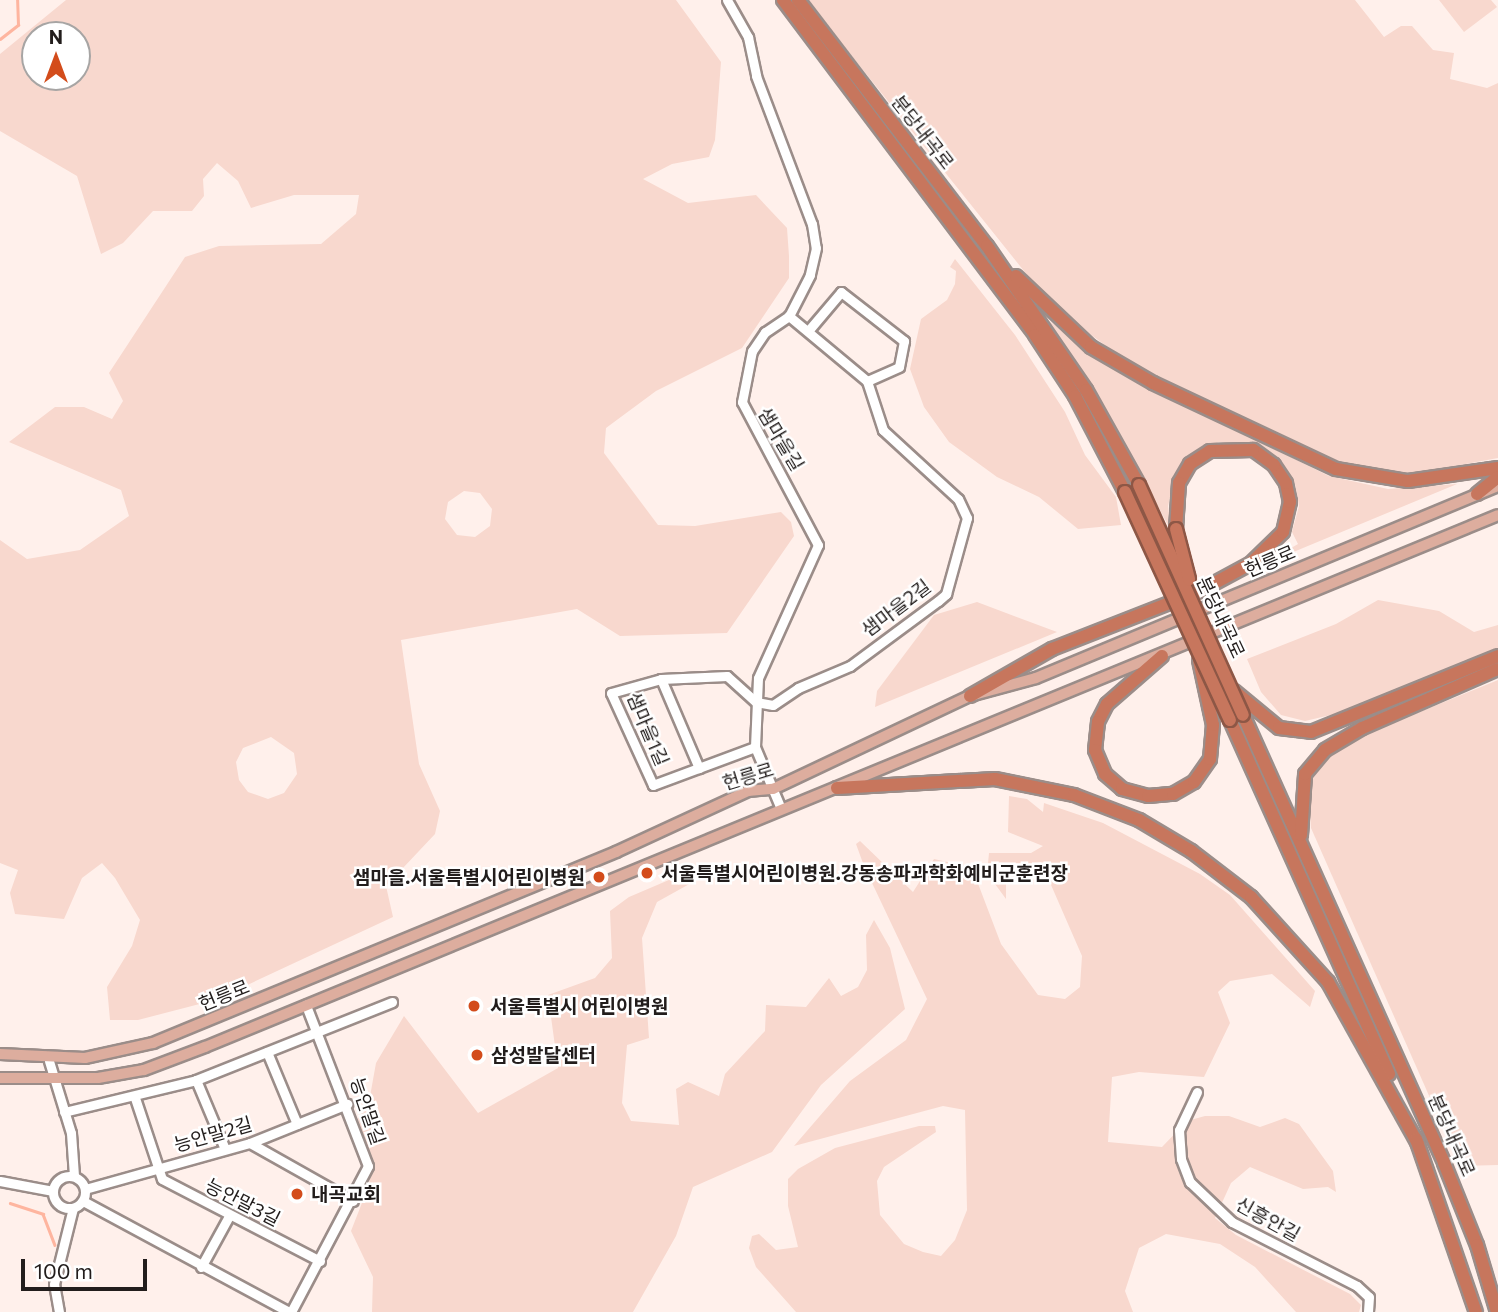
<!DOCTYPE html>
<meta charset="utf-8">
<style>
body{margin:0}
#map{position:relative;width:1498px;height:1312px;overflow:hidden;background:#fff0eb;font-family:Commissioner,"Noto Sans KR",sans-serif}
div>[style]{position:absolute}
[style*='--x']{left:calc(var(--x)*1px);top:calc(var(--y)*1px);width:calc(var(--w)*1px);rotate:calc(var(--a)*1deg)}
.green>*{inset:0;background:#f8d8ce}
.stream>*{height:2.5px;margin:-1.25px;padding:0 1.25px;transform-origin:1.25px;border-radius:1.25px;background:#feb59f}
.roads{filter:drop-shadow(2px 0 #9b8d89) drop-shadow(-2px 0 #9b8d89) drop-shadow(0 2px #9b8d89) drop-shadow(0 -2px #9b8d89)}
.minor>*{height:9px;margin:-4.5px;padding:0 4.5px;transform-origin:4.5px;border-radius:4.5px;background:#fff}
.minor>.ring{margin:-4.5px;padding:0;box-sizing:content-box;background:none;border:9px solid #fff;border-radius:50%}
.major>*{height:10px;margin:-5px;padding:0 5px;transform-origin:5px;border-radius:5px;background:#ddad9e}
.highway>*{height:12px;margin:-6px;padding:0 6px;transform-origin:6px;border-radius:6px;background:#c7765d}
.bridges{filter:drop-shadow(2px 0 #8d5746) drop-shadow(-2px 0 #8d5746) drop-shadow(0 2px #8d5746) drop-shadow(0 -2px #8d5746)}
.highway-bridge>*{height:12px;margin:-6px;padding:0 6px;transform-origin:6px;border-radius:6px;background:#c7765d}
.dots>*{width:19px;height:19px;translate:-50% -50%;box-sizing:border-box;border:4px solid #fff;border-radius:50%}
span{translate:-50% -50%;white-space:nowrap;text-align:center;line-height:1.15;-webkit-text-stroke:5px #fff;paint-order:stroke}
.street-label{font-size:19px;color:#221d1c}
.poi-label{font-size:19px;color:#221d1c;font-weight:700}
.left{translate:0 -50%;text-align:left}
.right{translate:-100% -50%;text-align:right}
.north{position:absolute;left:21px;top:21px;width:70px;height:70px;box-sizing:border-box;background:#fff;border:2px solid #a7a5a4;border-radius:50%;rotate:0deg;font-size:19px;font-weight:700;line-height:28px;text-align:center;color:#221d1c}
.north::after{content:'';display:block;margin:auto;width:24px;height:32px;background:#d34c1b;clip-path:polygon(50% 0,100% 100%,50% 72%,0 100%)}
.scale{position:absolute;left:21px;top:1259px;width:126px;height:32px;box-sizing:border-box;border:4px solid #221d1c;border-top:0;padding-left:9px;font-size:21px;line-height:24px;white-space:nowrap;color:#221d1c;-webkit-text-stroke:5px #fff;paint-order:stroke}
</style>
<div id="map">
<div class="green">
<i style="clip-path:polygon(evenodd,66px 0,676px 0,721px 62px,715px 140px,709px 157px,672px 164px,643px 179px,688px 203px,756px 195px,787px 228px,789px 256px,789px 278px,742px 348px,656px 391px,606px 428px,604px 453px,658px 525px,695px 526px,781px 512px,791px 522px,794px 536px,727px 633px,620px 636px,577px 609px,401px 640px,419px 764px,440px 811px,435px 834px,386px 886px,393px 917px,215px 1000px,138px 1020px,110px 1020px,107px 987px,132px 946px,140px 920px,115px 878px,102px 863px,82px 878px,64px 919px,15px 914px,10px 893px,18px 870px,0 863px,0 540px,27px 559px,80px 550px,129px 516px,121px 490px,9px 442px,55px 407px,84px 407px,112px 419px,123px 401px,109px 373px,185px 257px,219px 246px,321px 244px,356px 214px,359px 195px,294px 195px,251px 208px,238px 181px,217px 163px,203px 179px,204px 196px,192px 211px,153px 211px,123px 243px,101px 254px,77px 176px,0 131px,0 54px,66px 0,35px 35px,77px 35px,77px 77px,35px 77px,35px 35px,66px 0,464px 491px,480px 493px,492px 509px,490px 526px,475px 537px,457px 535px,445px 519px,448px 502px,464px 491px,66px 0,271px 737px,294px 753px,297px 774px,284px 793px,268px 799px,248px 792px,239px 780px,236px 762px,243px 748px,271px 737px)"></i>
<i style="clip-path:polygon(807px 0,1355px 0,1384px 37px,1401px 26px,1412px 26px,1433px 50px,1454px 53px,1450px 79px,1487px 88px,1498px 83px,1498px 458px,1412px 474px,1340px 462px,1143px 373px,1064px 315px,1032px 281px)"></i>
<i style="clip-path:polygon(1439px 0,1491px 0,1497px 7px,1464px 32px)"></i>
<i style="clip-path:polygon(955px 259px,1015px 335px,1065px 412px,1085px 455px,1116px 497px,1121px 525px,1078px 529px,1039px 497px,997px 477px,949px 442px,924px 407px,910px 369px,921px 319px,947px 300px,955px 284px,956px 271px,950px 267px)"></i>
<i style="clip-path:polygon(1048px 320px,1121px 374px,1329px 476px,1388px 489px,1457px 484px,1262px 565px,1298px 544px,1292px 532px,1299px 506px,1295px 484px,1264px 449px,1219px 442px,1191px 454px,1176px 473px,1168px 506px,1172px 533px,1120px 434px)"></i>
<i style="clip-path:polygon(1378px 600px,1439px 611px,1474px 632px,1498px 625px,1498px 648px,1348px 711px,1305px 721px,1281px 715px,1261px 692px,1247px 659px,1336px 624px)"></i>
<i style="clip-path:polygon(977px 602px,1057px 632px,875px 707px,877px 691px,934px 615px)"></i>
<i style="clip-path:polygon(1498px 680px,1498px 1165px,1460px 1166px,1311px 828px,1308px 786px,1320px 762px,1341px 744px)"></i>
<i style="clip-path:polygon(1009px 796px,1027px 799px,1043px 812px,1044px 803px,1103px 823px,1200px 874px,1230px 895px,1315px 991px,1310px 1007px,1272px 974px,1230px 981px,1218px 992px,1230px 1023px,1204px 1077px,1139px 1072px,1112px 1077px,1108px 1142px,1162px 1147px,1187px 1121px,1205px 1116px,1229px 1116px,1260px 1127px,1285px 1118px,1299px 1124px,1333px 1171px,1336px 1192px,1328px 1187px,1303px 1189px,1250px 1167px,1231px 1183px,1215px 1218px,1236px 1235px,1350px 1294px,1361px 1305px,1359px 1312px,1296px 1312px,1255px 1267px,1220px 1244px,1166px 1234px,1139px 1248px,1125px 1291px,1133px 1312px,796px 1312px,756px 1267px,749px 1248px,752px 1236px,759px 1234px,776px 1250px,798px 1247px,788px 1206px,788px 1179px,798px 1169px,835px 1148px,919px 1126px,935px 1126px,936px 1132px,884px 1167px,877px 1181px,880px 1215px,904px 1244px,923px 1252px,941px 1256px,955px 1240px,967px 1210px,965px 1110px,943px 1106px,794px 1146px,850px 1081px,906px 1040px,927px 999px,864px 866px,856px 844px,860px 841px,913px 892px,934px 859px,965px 866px,974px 873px,1001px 944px,1038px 995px,1065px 999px,1080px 987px,1082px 956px,1041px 862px,1006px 870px,1006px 899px,987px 873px,989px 853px,1031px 853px,1043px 846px,1008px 832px)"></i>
<i style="clip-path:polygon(690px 871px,693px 882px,657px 902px,642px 938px,649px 1038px,627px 1045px,622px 1103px,631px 1121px,679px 1125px,676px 1089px,688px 1082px,719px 1096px,725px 1074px,765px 1031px,766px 1005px,806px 1007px,829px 978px,841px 996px,858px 987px,867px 970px,866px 935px,874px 920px,890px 948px,905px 1009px,821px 1085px,772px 1152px,693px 1187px,676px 1236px,633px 1312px,372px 1312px,373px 1277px,351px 1231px,369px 1185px,371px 1163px,358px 1119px,369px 1102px,376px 1063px,404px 1016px,478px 1113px,558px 1068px,548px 995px,595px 978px,612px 958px,610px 911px,629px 897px)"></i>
</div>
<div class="stream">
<i style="--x:0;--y:39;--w:23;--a:-38"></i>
<i style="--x:18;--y:25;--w:25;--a:-92"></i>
<i style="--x:10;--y:1203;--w:35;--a:18"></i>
<i style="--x:43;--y:1214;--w:33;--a:69"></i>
</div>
<div class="roads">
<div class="minor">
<i style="--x:727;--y:0;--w:43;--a:60.4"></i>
<i style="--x:748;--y:37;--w:40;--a:78"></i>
<i style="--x:756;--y:76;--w:158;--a:69.3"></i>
<i style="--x:812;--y:224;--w:24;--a:81"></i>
<i style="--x:816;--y:248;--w:28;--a:103"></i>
<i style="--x:810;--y:275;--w:46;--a:117.1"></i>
<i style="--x:789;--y:316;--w:29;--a:146"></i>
<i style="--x:765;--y:332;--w:23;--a:124"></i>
<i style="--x:752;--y:351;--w:52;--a:101.1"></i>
<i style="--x:742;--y:402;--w:162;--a:62"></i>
<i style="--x:818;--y:545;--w:146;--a:114.3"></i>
<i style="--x:758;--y:678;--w:69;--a:92.5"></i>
<i style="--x:755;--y:747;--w:67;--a:67.2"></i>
<i style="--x:808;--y:331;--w:51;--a:-49.8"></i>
<i style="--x:841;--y:292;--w:80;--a:37.9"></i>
<i style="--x:904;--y:341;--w:26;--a:101"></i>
<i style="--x:899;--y:367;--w:35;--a:156"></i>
<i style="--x:661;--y:679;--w:97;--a:66.9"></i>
<i style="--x:755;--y:747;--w:109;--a:159.6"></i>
<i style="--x:653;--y:785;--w:101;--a:-114.5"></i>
<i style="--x:611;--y:693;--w:52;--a:-15.6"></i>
<i style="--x:661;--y:679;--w:66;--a:-2.6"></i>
<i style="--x:727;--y:676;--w:39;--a:42"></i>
<i style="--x:756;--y:702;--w:17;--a:10"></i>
<i style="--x:773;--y:705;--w:30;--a:-34"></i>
<i style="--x:798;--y:688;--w:56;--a:-22.9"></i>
<i style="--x:850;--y:666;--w:109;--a:-36.5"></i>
<i style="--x:938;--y:601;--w:11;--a:-41"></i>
<i style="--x:946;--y:594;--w:79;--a:-74.6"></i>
<i style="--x:967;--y:518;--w:21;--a:-115"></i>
<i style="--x:958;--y:499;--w:102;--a:-137.4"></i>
<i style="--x:883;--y:430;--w:52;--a:-108.1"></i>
<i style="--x:867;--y:381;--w:102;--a:-140.2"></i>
<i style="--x:267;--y:1052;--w:78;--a:67.4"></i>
<i style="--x:49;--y:1061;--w:75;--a:73"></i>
<i style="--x:71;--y:1133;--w:43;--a:86"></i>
<i style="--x:196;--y:1080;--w:75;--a:67.2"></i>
<i style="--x:1197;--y:1092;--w:42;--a:115.3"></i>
<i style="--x:1179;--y:1130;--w:29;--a:86"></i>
<i style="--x:1181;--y:1159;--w:25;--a:69"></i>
<i style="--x:1190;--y:1182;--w:58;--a:43.6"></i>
<i style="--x:1232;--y:1222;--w:140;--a:27.1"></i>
<i style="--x:1357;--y:1286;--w:16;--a:43"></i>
<i style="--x:1369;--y:1297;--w:15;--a:94"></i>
<i style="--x:135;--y:1098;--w:85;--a:71.6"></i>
<i style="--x:162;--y:1179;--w:178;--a:27.4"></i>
<i style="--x:64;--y:1112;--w:136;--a:-13.6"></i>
<i style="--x:196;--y:1080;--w:211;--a:-21.7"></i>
<i style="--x:250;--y:1143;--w:118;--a:29.4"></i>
<i class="ring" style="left:53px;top:1176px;width:23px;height:23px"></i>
<i style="--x:0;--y:1181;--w:54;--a:10.7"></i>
<i style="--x:85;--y:1189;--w:171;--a:-15.6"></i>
<i style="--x:250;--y:1143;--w:105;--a:-21.9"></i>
<i style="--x:83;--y:1201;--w:234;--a:28.3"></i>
<i style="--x:201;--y:1267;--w:58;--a:-61.2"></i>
<i style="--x:59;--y:1312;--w:28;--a:-100"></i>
<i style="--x:54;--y:1284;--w:78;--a:-76"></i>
<i style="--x:291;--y:1312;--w:165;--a:-62.2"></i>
<i style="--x:368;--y:1166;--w:173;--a:-111.1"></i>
</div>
<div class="major">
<i style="--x:0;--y:1054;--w:85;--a:2.7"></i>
<i style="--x:85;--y:1058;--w:70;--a:-12.4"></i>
<i style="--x:153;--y:1043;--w:501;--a:-22.42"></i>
<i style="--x:616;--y:852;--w:145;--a:-24.8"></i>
<i style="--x:748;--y:791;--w:25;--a:-5"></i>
<i style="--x:773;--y:789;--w:218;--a:-25.3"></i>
<i style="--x:970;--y:696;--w:68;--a:-15.3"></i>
<i style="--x:1036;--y:678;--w:500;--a:-22.57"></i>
<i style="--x:0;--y:1078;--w:98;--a:0"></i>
<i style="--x:98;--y:1078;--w:47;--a:-9.9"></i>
<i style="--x:144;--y:1070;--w:65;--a:-20.7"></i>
<i style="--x:205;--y:1047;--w:1398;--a:-22.36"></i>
</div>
<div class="highway">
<i style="--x:783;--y:0;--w:419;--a:53"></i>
<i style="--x:1035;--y:335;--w:73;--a:56.7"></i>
<i style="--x:1075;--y:396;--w:108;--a:62.5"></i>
<i style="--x:798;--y:0;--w:310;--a:52.5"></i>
<i style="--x:987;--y:246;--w:175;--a:55.5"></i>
<i style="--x:1086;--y:390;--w:109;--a:60.8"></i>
<i style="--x:1016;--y:276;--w:103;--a:43.4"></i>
<i style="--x:1091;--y:347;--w:72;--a:30.1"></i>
<i style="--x:1153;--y:383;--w:202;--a:25.2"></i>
<i style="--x:1336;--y:469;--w:73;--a:9.5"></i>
<i style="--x:1408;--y:481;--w:91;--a:-8.2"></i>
<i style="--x:1477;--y:494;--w:27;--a:-39"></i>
<i style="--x:1162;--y:656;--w:73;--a:138.9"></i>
<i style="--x:1107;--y:704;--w:20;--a:117"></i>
<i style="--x:1098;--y:722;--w:28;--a:96"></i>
<i style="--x:1095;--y:750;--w:26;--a:67"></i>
<i style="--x:1105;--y:774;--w:23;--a:41"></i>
<i style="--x:1122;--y:789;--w:27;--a:15"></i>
<i style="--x:1148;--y:796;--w:25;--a:-5"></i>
<i style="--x:1173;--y:794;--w:24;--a:-30"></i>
<i style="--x:1194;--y:782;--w:28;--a:-55"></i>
<i style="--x:1210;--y:759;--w:34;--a:-85"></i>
<i style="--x:1213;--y:725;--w:66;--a:-102.2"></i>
<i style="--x:1234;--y:691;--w:58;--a:39.4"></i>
<i style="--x:1279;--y:728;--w:32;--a:7"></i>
<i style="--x:1311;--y:732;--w:202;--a:-22.1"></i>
<i style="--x:970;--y:696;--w:95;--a:-29.8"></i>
<i style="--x:1052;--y:649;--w:159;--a:-21.4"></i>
<i style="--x:1200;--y:591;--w:57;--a:-28.4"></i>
<i style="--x:1250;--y:564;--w:46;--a:-44.1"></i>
<i style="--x:1283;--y:532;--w:31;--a:-77"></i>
<i style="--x:1290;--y:502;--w:19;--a:-102"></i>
<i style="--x:1286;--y:483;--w:22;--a:-124"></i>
<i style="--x:1274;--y:465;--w:26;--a:-144"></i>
<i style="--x:1253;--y:450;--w:43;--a:178.7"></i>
<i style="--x:1210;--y:451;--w:24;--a:147"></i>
<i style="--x:1190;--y:464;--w:22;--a:120"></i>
<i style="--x:1179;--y:483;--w:46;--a:93.7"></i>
<i style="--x:1243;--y:715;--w:491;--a:65.8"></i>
<i style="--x:1444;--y:1163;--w:88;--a:68.1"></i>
<i style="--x:1477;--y:1245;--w:70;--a:73.4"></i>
<i style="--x:1230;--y:720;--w:388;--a:65.8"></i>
<i style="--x:837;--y:788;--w:158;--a:-3.3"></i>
<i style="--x:995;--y:779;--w:81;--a:11.4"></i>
<i style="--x:1074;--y:795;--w:70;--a:21"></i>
<i style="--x:1139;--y:820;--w:61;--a:30.8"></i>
<i style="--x:1191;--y:851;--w:76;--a:37.5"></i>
<i style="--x:1251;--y:897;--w:115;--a:47.8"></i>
<i style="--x:1328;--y:982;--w:185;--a:60.9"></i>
<i style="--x:1301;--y:835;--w:61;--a:-86.2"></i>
<i style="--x:1305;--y:774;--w:31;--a:-50"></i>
<i style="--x:1325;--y:750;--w:43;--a:-30.7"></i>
<i style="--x:1362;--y:728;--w:148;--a:-23.5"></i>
<i style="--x:1416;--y:1139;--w:183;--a:70.9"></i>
</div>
</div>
<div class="bridges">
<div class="highway-bridge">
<i style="--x:1139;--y:485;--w:252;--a:65.7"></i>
<i style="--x:1125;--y:492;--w:251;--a:65.3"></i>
<i style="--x:1176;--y:529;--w:52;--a:75.4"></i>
</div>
</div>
<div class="dots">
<i style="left:647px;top:873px;background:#d34c1b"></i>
<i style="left:599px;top:877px;background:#d34c1b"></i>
<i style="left:474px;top:1006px;background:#d34c1b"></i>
<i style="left:477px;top:1055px;background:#d34c1b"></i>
<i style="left:297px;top:1194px;background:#d34c1b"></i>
</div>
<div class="street-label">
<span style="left:923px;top:132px;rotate:52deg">분당내곡로</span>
<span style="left:781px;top:439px;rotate:59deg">샘마을길</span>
<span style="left:1270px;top:561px;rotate:-23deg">헌릉로</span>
<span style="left:896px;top:608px;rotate:-37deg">샘마을2길</span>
<span style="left:1221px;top:617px;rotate:65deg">분당내곡로</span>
<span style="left:648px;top:729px;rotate:67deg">샘마을1길</span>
<span style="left:748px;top:776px;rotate:-17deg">헌릉로</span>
<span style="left:224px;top:995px;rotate:-22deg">헌릉로</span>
<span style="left:368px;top:1111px;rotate:71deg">능안말길</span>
<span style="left:213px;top:1134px;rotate:-16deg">능안말2길</span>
<span style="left:1452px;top:1135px;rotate:66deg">분당내곡로</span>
<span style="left:243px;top:1202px;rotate:27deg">능안말3길</span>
<span style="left:1268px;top:1219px;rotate:29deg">신흥안길</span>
</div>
<div class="poi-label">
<span class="left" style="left:661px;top:873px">서울특별시어린이병원.강동송파과학화예비군훈련장</span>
<span class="right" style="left:585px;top:877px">샘마을.서울특별시어린이병원</span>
<span class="left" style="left:490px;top:1006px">서울특별시 어린이병원</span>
<span class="left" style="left:491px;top:1055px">삼성발달센터</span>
<span class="left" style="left:311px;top:1194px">내곡교회</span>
</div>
<div class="north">N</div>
<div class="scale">100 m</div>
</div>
